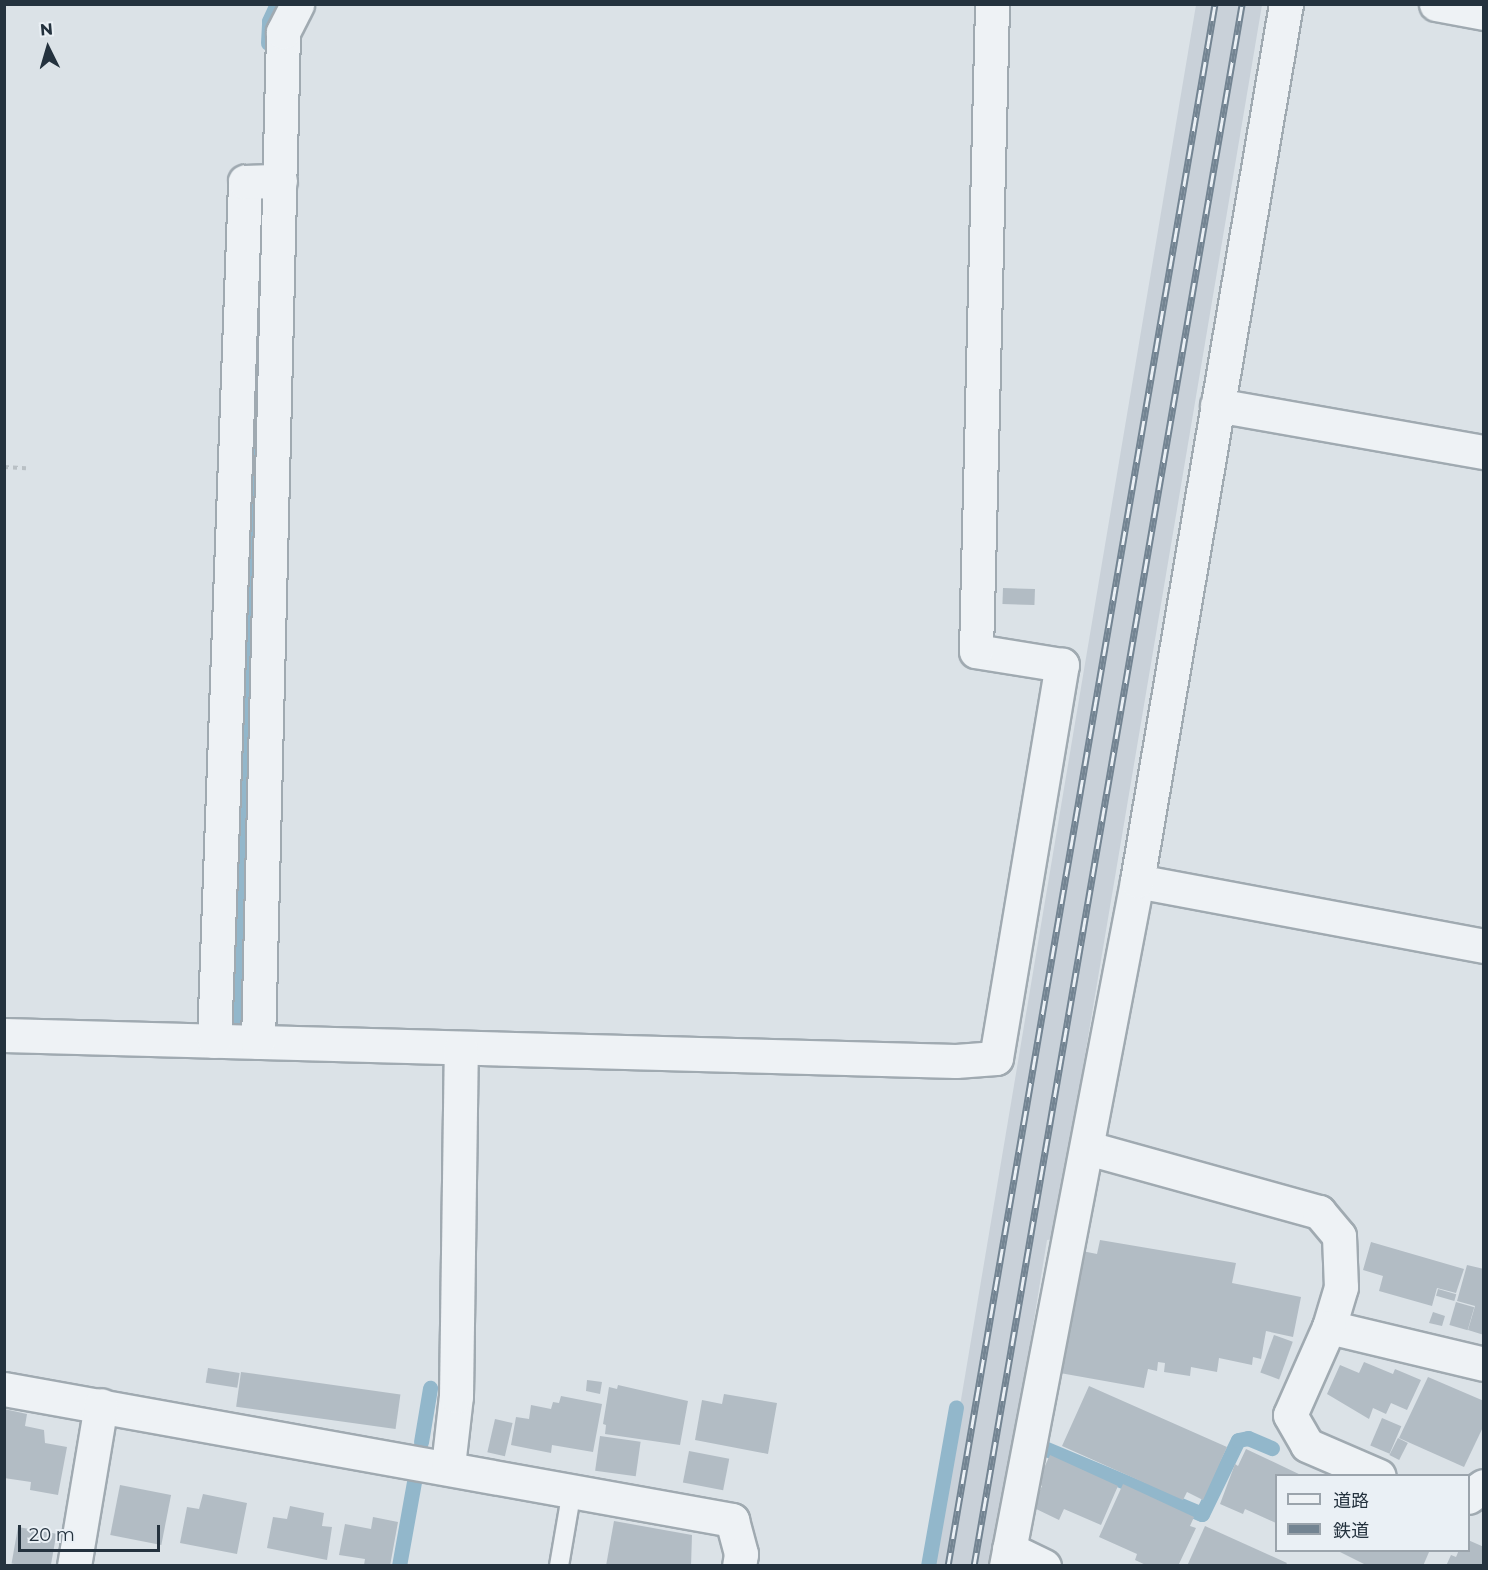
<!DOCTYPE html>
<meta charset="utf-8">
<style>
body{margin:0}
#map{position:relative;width:1488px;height:1570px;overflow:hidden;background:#dbe2e7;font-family:Montserrat,"Noto Sans JP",sans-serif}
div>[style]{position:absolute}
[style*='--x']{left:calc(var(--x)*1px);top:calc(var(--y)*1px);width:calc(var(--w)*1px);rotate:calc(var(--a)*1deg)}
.built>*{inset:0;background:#c9d1d9}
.stream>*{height:15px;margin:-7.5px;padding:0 7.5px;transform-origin:7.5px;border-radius:7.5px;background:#92b7cb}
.building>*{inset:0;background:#b2bcc4;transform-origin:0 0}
.path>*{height:4px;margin-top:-2px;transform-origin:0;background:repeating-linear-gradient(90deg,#b9c0c5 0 4.5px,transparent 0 9px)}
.roads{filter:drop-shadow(2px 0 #a0aab1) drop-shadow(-2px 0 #a0aab1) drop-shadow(0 2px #a0aab1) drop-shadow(0 -2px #a0aab1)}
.lane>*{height:18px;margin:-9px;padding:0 9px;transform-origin:9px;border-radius:9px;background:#eef2f5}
.street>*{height:33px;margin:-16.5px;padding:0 16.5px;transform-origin:16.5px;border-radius:16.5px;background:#eef2f5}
.rail>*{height:7px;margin-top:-3.5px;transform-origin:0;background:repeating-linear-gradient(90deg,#eaf0f5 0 14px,#738492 0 28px);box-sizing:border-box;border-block:2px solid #738492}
span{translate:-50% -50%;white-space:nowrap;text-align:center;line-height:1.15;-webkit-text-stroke:5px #eaf0f5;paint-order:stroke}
.frame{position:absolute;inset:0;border:6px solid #24323e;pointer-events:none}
.legend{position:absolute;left:1275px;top:1474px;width:195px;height:78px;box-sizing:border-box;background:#eaf0f5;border:2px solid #9ba4ac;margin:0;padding:8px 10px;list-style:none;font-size:18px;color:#24323e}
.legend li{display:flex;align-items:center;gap:12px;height:30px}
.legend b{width:30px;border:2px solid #9ba4ac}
.north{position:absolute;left:18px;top:18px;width:60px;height:60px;-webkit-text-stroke:4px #eaf0f5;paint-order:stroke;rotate:355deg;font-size:16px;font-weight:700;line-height:24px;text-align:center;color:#24323e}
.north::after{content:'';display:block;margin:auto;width:21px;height:27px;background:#24323e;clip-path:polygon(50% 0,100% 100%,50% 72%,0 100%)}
.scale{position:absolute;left:18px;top:1525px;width:142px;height:27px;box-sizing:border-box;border:3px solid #24323e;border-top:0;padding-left:8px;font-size:18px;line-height:21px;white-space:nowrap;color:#24323e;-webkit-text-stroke:4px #eaf0f5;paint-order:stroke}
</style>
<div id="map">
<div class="built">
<i style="clip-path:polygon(1196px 5px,1262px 5px,1054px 1239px,1047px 1240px,994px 1565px,933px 1566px)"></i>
</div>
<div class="stream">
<i style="--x:268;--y:43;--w:22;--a:-87"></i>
<i style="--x:269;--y:21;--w:19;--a:-65"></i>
<i style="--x:235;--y:1021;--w:762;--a:-88.05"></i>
<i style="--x:421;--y:1442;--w:55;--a:-80.5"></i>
<i style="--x:1044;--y:1448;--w:171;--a:22.7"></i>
<i style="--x:1202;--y:1514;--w:82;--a:-64.1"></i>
<i style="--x:1238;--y:1440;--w:10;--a:-11"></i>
<i style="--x:1248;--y:1438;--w:26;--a:23"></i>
<i style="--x:399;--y:1566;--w:85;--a:-79.9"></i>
<i style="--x:928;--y:1566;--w:161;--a:-80"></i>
</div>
<div class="building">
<i style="left:1003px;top:588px;width:32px;height:16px;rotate:2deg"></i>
<i style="clip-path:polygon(1100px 1240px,1236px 1263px,1232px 1283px,1301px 1297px,1293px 1337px,1266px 1331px,1261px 1359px,1253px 1357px,1252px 1365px,1219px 1358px,1217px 1372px,1191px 1367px,1190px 1376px,1164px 1372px,1165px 1363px,1158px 1362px,1157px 1371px,1148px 1369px,1144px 1388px,1060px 1373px,1082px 1251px,1097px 1254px)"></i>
<i style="clip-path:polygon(1371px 1242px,1464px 1269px,1456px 1293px,1437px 1288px,1432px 1306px,1379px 1291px,1383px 1276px,1363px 1270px)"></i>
<i style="clip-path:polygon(1467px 1265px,1484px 1269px,1484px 1335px,1468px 1330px,1475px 1306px,1457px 1301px)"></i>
<i style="left:1438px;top:1289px;width:19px;height:7px;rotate:16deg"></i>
<i style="left:1456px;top:1302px;width:19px;height:24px;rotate:16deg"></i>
<i style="clip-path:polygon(1433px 1312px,1445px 1316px,1442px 1326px,1429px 1323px)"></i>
<i style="left:1274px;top:1335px;width:20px;height:40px;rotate:20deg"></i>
<i style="clip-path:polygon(1364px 1362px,1393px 1374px,1395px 1369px,1421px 1380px,1407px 1410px,1391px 1403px,1386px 1414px,1373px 1408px,1369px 1419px,1327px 1394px,1340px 1365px,1359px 1373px)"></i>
<i style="left:208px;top:1368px;width:32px;height:15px;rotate:9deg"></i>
<i style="left:241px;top:1372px;width:161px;height:35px;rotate:8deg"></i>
<i style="clip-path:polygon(1428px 1377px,1484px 1401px,1484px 1425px,1464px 1467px,1399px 1438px)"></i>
<i style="clip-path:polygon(587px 1380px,602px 1382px,600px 1394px,586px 1391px)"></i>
<i style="clip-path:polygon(618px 1385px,688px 1401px,680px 1445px,605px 1434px,606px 1425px,603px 1424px,609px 1387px,617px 1389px)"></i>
<i style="clip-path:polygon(1089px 1386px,1227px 1447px,1203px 1500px,1187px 1492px,1183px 1500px,1062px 1446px)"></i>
<i style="clip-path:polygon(724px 1394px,777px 1403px,768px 1454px,695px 1440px,702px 1400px,722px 1404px)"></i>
<i style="clip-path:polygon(561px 1396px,602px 1404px,593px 1452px,552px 1445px,551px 1453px,511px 1445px,516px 1417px,529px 1419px,531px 1405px,551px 1409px,553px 1402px,559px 1403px)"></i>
<i style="clip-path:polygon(4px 1409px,27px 1414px,25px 1426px,44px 1430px,45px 1443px,67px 1447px,58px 1495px,30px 1490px,31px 1482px,4px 1478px)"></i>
<i style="left:1382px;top:1418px;width:21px;height:30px;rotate:23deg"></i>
<i style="left:495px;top:1419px;width:18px;height:34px;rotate:13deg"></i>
<i style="left:600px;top:1436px;width:41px;height:35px;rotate:8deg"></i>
<i style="left:1398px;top:1438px;width:11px;height:19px;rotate:27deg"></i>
<i style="clip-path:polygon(1246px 1449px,1303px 1476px,1276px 1476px,1276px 1523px,1245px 1509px,1243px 1514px,1220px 1504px,1235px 1464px,1238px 1466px)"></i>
<i style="left:689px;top:1451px;width:41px;height:32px;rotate:11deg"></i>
<i style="clip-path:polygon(1050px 1455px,1118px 1486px,1101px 1525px,1064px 1509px,1059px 1520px,1032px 1507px,1042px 1486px,1037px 1483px)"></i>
<i style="clip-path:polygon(1123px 1484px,1194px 1517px,1190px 1526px,1196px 1528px,1178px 1566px,1148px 1566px,1135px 1560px,1137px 1554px,1099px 1537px)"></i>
<i style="left:120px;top:1485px;width:52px;height:51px;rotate:11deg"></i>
<i style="clip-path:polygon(203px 1494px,247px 1503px,237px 1554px,180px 1543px,187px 1507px,199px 1509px)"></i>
<i style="clip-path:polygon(290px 1506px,324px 1513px,322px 1526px,332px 1527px,327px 1560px,267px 1548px,273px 1517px,287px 1519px)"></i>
<i style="clip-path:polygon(373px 1517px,398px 1522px,390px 1566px,364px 1565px,365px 1559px,339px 1555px,345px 1524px,371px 1529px)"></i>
<i style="clip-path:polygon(614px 1521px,692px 1535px,691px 1566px,606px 1566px)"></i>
<i style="clip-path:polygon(1205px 1526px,1287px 1563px,1285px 1566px,1187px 1566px)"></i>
<i style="left:18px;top:1527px;width:39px;height:37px;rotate:10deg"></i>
<i style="clip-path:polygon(1468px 1540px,1484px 1547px,1484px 1566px,1446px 1566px,1451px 1555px,1456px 1557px,1459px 1550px,1468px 1550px)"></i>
<i style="clip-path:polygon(1336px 1550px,1426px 1550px,1429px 1552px,1423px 1566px,1368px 1566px)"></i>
</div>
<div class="path">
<i style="--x:4;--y:467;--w:22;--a:3"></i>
</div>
<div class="roads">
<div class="lane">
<i style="--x:559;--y:1566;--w:77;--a:-80.3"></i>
</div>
<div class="street">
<i style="--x:1436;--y:4;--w:49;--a:10.6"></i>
<i style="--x:1217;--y:405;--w:271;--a:10"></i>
<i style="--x:1137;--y:881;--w:353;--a:10.6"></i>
<i style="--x:4;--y:1035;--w:952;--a:1.56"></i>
<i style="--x:956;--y:1061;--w:40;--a:-4.3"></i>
<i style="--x:996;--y:1058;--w:399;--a:-80.5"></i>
<i style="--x:1062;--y:665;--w:87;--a:-170.8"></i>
<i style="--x:976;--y:651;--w:647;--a:-88.58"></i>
<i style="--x:214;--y:1041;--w:860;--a:-87.93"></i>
<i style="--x:245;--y:182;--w:35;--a:-2"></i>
<i style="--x:258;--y:1042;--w:1010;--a:-88.58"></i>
<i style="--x:283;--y:32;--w:31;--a:-63"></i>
<i style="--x:1088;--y:1148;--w:240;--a:15.5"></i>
<i style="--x:1319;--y:1212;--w:31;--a:50"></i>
<i style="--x:1339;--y:1236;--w:51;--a:87.8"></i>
<i style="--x:1341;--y:1287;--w:42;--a:106.7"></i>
<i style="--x:1329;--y:1327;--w:159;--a:13.4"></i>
<i style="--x:1329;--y:1327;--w:96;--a:113.9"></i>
<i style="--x:1290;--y:1415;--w:34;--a:60"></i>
<i style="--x:1307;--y:1445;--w:78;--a:23.3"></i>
<i style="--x:4;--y:1389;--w:740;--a:10.2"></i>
<i style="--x:732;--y:1520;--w:35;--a:75"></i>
<i style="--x:741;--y:1554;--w:12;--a:99"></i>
<i style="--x:448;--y:1466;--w:70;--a:-83.5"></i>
<i style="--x:456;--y:1396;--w:348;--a:-89.2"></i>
<i style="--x:1468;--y:1497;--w:19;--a:-35"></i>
<i style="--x:1009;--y:1549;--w:39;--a:26"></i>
<i style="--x:74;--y:1566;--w:163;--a:-80.5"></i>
<i style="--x:1006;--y:1566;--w:697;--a:-79.17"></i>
<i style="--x:1137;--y:881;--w:890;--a:-80.36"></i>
</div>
</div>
<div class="rail">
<i style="--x:948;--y:1566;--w:1585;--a:-80.3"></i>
<i style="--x:974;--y:1566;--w:1585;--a:-80.26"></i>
</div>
<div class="frame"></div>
<ul class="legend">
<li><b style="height:8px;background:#eef2f5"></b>道路</li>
<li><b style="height:8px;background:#738492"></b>鉄道</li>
</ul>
<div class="north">N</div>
<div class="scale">20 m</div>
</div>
